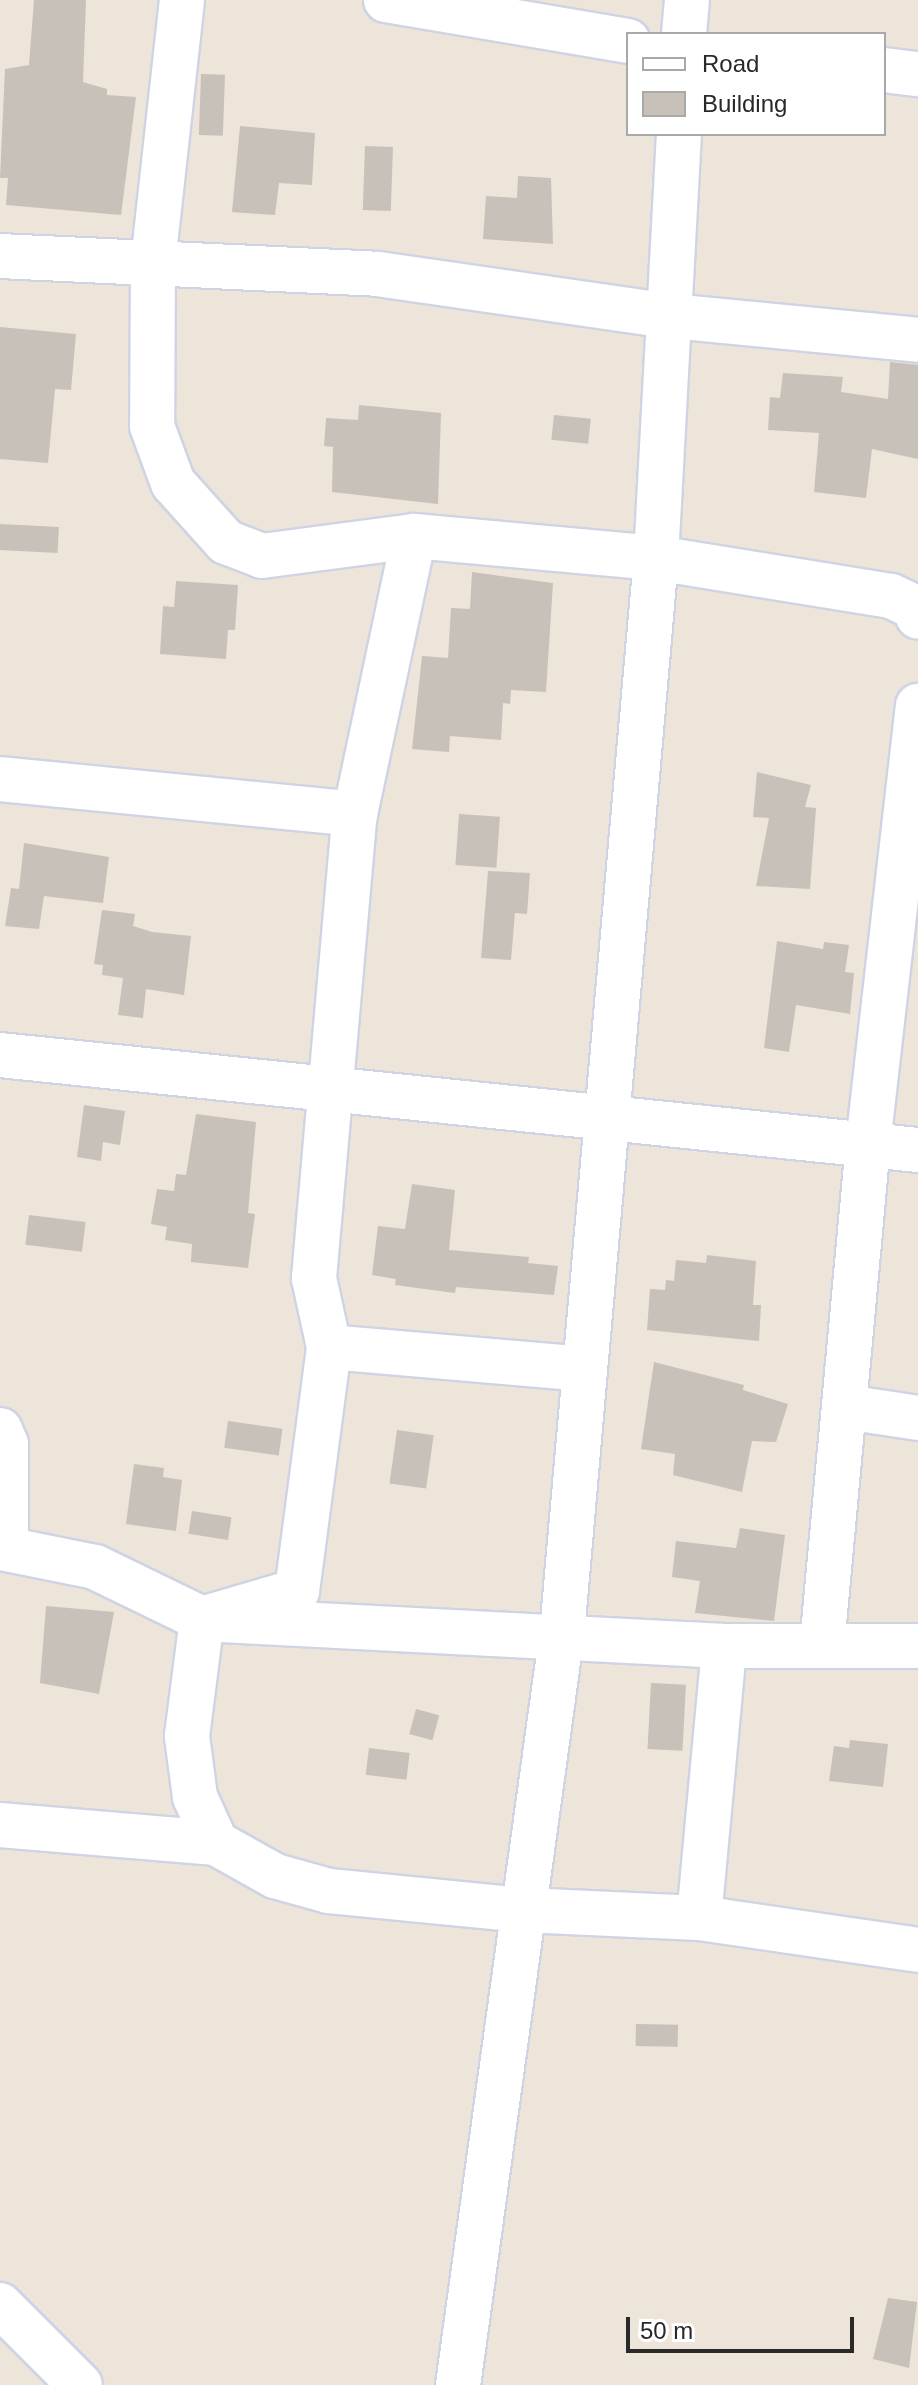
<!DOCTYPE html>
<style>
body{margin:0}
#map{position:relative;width:918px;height:2385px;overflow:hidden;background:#ede4da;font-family:Helvetica,sans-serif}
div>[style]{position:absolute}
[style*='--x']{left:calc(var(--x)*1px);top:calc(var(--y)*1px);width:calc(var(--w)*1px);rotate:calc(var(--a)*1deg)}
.building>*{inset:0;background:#c8c1ba;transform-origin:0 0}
.roads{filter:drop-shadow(2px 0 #cfd4e4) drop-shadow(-2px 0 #cfd4e4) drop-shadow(0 2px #cfd4e4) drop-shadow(0 -2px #cfd4e4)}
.minor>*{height:44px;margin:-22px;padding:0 22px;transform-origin:22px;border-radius:22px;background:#fff}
span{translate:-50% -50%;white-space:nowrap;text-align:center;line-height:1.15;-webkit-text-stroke:6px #fff;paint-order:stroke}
.legend{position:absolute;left:626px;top:32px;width:260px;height:104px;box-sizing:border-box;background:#fff;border:2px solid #a9a9a9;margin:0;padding:10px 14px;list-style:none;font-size:24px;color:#292929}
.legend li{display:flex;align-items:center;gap:16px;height:40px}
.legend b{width:40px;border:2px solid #a9a9a9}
.scale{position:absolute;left:626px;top:2317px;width:228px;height:36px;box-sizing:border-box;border:4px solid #292929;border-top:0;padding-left:10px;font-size:24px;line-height:28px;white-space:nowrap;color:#292929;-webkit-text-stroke:6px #fff;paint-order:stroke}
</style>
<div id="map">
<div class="building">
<i style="clip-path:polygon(34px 0,86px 0,83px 82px,107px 89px,107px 95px,136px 97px,121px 215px,6px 205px,8px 178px,0 178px,5px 69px,29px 65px)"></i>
<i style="left:201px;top:74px;width:24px;height:61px;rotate:2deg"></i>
<i style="clip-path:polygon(240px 126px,315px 133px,312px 185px,279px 183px,275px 215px,232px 212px)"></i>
<i style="left:365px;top:146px;width:28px;height:64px;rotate:2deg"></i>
<i style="clip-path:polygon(518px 176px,551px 178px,553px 244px,483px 239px,486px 196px,517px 198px)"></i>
<i style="clip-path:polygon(0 327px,76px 334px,71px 390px,55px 389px,48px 463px,0 459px)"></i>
<i style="clip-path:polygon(890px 362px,918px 365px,918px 459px,872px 449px,866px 498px,814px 492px,819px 433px,768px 430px,770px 397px,780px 398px,783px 373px,843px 377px,841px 392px,888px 399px)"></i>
<i style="clip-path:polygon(359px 405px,441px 413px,438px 504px,332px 492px,333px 447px,324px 446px,326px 418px,358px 420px)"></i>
<i style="left:554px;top:415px;width:37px;height:25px;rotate:6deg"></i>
<i style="left:0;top:524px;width:59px;height:26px;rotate:3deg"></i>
<i style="clip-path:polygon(472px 572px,553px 583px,546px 692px,511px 690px,510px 704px,503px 703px,501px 740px,450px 736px,449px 752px,412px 749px,422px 656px,448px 658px,451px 608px,470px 609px)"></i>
<i style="clip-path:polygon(176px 581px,238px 585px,235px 630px,228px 630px,226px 659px,160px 654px,163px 606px,174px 607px)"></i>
<i style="clip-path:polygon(757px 772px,811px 785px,805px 807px,816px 808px,810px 889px,756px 886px,769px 818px,753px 817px)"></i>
<i style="left:459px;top:814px;width:41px;height:51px;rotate:4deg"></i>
<i style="clip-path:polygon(24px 843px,109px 857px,103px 903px,44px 896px,39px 929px,5px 926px,11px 888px,19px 889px)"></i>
<i style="clip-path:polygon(488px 871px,530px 873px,527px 914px,515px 913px,511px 960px,481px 958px)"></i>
<i style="clip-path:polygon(102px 910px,135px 914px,133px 926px,152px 932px,191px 936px,184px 995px,146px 989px,143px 1018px,118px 1015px,123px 978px,102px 975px,103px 965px,94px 964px)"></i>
<i style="clip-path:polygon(777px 941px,823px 949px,824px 942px,849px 945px,845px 972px,854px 973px,850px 1014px,796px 1005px,789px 1052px,764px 1048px)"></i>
<i style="clip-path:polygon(84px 1105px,125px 1111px,120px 1145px,103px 1142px,101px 1161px,77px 1157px)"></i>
<i style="clip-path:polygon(196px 1114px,256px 1122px,248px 1213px,255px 1214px,248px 1268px,191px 1262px,192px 1244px,165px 1240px,167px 1227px,151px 1224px,157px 1189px,174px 1191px,176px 1174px,186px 1175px)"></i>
<i style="clip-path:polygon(412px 1184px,455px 1190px,449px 1250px,529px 1257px,528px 1263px,558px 1266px,554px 1295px,456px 1287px,455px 1293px,395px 1285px,396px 1279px,372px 1275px,378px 1226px,405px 1229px)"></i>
<i style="left:29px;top:1215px;width:57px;height:30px;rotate:7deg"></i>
<i style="clip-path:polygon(707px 1255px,756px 1261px,753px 1305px,761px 1305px,759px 1341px,647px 1330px,650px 1289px,665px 1290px,666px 1280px,674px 1281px,676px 1260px,706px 1263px)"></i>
<i style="clip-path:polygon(654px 1362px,744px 1385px,743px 1390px,788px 1404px,776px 1442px,752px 1441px,742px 1492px,673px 1475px,675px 1454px,641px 1449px)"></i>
<i style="left:228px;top:1421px;width:55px;height:27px;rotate:8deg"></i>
<i style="left:397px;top:1430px;width:37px;height:54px;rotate:8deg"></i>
<i style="clip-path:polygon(134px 1464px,164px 1468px,163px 1477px,182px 1480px,176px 1531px,126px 1524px)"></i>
<i style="left:192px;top:1511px;width:40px;height:23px;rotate:9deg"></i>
<i style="clip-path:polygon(740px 1528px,785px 1535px,774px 1621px,695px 1613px,700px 1581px,672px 1577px,676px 1541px,736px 1548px)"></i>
<i style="clip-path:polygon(46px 1606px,114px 1612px,99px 1694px,40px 1683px)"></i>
<i style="left:651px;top:1683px;width:35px;height:66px;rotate:3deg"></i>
<i style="left:416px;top:1709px;width:24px;height:26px;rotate:15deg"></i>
<i style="clip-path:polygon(850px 1740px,888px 1744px,883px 1787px,829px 1781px,834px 1746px,849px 1748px)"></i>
<i style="left:369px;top:1748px;width:41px;height:27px;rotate:7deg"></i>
<i style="left:636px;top:2024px;width:42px;height:22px;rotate:1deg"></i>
<i style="clip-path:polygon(888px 2298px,917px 2302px,909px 2368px,873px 2359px)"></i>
</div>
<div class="roads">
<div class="minor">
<i style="--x:182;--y:0;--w:264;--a:96.3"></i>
<i style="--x:153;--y:262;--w:164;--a:90.3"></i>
<i style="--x:152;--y:426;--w:61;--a:69.8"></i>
<i style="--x:173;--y:483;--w:79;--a:48.1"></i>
<i style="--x:226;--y:542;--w:39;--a:21"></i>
<i style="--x:262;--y:556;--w:153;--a:-7.5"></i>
<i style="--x:414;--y:536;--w:243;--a:5.2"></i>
<i style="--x:656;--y:558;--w:238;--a:9.2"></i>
<i style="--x:891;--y:596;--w:26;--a:25"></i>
<i style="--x:915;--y:607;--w:10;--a:73"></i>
<i style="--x:386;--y:0;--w:245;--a:9.6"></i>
<i style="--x:684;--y:34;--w:34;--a:-85"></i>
<i style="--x:884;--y:70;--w:34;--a:7"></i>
<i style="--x:0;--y:256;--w:378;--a:2.7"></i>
<i style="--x:378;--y:274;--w:296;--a:8.2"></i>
<i style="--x:671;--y:316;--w:248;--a:5.5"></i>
<i style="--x:0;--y:779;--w:357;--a:5.6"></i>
<i style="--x:0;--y:1055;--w:923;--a:5.91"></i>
<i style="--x:329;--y:1347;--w:256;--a:4.9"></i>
<i style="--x:846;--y:1407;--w:73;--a:8.7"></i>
<i style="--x:0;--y:1430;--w:15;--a:67"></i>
<i style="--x:6;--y:1444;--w:105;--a:90"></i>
<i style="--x:6;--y:1549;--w:91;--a:11.4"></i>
<i style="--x:95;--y:1567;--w:119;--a:25.9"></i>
<i style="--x:202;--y:1619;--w:523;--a:2.96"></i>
<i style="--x:724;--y:1646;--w:194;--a:0"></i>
<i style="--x:822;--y:1645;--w:503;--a:-84.75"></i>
<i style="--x:868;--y:1144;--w:441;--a:-83.5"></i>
<i style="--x:0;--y:1825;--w:217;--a:4.8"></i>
<i style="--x:216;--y:1843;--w:68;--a:29.2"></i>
<i style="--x:275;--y:1876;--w:56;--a:15.5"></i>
<i style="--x:329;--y:1891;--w:196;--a:5.6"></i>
<i style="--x:524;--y:1910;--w:175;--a:2.6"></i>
<i style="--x:699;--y:1918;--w:221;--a:8.3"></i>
<i style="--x:216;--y:1843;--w:51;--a:-114.5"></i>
<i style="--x:195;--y:1797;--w:62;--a:-97.5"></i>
<i style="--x:187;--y:1736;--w:118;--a:-82.7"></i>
<i style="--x:202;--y:1619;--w:99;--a:-16.4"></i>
<i style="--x:297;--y:1591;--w:246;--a:-82.5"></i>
<i style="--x:329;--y:1347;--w:71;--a:-102.3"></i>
<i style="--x:314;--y:1278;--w:466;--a:-85"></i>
<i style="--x:355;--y:814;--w:284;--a:-78"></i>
<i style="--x:699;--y:1918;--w:273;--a:-84.7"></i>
<i style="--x:0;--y:2305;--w:113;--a:45"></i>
<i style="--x:458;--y:2385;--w:759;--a:-82.13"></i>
<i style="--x:562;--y:1633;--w:1079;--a:-85"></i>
<i style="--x:656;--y:558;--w:425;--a:-86.9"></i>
</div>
</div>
<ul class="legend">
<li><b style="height:10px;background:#fff"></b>Road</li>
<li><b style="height:22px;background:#c8c1ba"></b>Building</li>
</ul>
<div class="scale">50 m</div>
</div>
